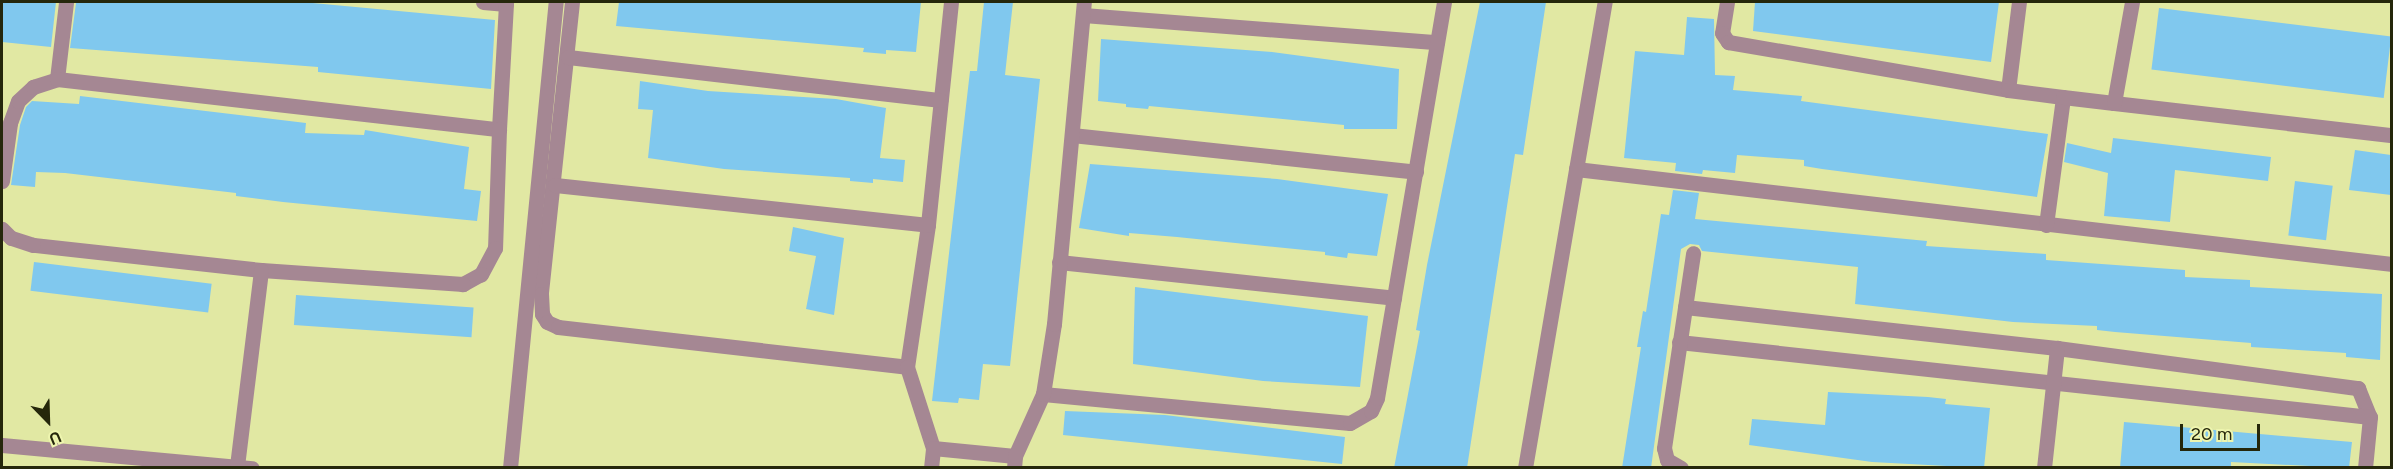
<!DOCTYPE html>
<style>
body{margin:0}
#map{position:relative;width:2393px;height:469px;overflow:hidden;background:#e1e8a3;font-family:Figtree,sans-serif}
div>[style]{position:absolute}
[style*='--x']{left:calc(var(--x)*1px);top:calc(var(--y)*1px);width:calc(var(--w)*1px);rotate:calc(var(--a)*1deg)}
.building>*{inset:0;background:#80c8ee;transform-origin:0 0}
.minor>*{height:15px;margin:-7.5px;padding:0 7.5px;transform-origin:7.5px;border-radius:7.5px;background:#a58793}
span{translate:-50% -50%;white-space:nowrap;text-align:center;line-height:1.15;-webkit-text-stroke:4.5px #eef5af;paint-order:stroke}
.frame{position:absolute;inset:0;border:3px solid #25270b;pointer-events:none}
.north{position:absolute;left:18px;top:391px;width:60px;height:60px;-webkit-text-stroke:4px #eef5af;paint-order:stroke;rotate:157deg;font-size:16px;font-weight:700;line-height:24px;text-align:center;color:#25270b}
.north::after{content:'';display:block;margin:auto;width:21px;height:27px;background:#25270b;clip-path:polygon(50% 0,100% 100%,50% 72%,0 100%)}
.scale{position:absolute;left:2180px;top:424px;width:80px;height:27px;box-sizing:border-box;border:3px solid #25270b;border-top:0;padding-left:8px;font-size:18px;line-height:21px;white-space:nowrap;color:#25270b;-webkit-text-stroke:4px #eef5af;paint-order:stroke}
</style>
<div id="map">
<div class="building">
<i style="clip-path:polygon(2px 2px,56px 2px,51px 47px,2px 42px)"></i>
<i style="clip-path:polygon(619px 2px,921px 2px,916px 52px,886px 50px,886px 54px,863px 52px,864px 48px,616px 26px)"></i>
<i style="clip-path:polygon(984px 2px,1013px 2px,1005px 75px,1040px 79px,1010px 366px,983px 364px,979px 400px,959px 398px,958px 403px,932px 401px,970px 71px,977px 71px)"></i>
<i style="clip-path:polygon(1480px 2px,1546px 2px,1523px 155px,1515px 154px,1467px 468px,1394px 468px,1420px 331px,1416px 330px,1427px 265px)"></i>
<i style="clip-path:polygon(1755px 2px,1999px 2px,1991px 62px,1753px 31px)"></i>
<i style="clip-path:polygon(76px 3px,302px 2px,495px 20px,491px 89px,318px 72px,318px 67px,70px 48px)"></i>
<i style="left:2159px;top:8px;width:234px;height:62px;rotate:7deg"></i>
<i style="clip-path:polygon(1687px 17px,1714px 19px,1715px 75px,1735px 76px,1733px 90px,1802px 96px,1801px 101px,2048px 134px,2037px 197px,1822px 169px,1804px 166px,1804px 160px,1737px 155px,1735px 173px,1703px 170px,1702px 174px,1675px 171px,1676px 163px,1624px 158px,1635px 51px,1684px 55px)"></i>
<i style="clip-path:polygon(1101px 39px,1272px 52px,1399px 69px,1397px 129px,1344px 129px,1344px 125px,1149px 106px,1148px 109px,1126px 107px,1126px 104px,1098px 101px)"></i>
<i style="clip-path:polygon(640px 81px,708px 91px,836px 99px,886px 108px,880px 158px,905px 160px,903px 182px,873px 179px,873px 183px,850px 181px,850px 178px,724px 169px,648px 158px,653px 110px,638px 109px)"></i>
<i style="clip-path:polygon(80px 96px,306px 123px,305px 133px,364px 135px,365px 130px,469px 147px,464px 189px,481px 191px,477px 221px,283px 202px,236px 196px,236px 193px,65px 173px,36px 172px,35px 187px,11px 185px,20px 125px,26px 107px,32px 101px,79px 104px)"></i>
<i style="clip-path:polygon(2113px 138px,2271px 157px,2268px 181px,2175px 170px,2170px 222px,2104px 216px,2108px 173px,2064px 162px,2067px 143px,2111px 153px)"></i>
<i style="clip-path:polygon(2355px 150px,2391px 155px,2391px 195px,2349px 190px)"></i>
<i style="clip-path:polygon(1090px 164px,1277px 179px,1388px 194px,1377px 256px,1348px 253px,1347px 258px,1325px 255px,1325px 252px,1177px 237px,1129px 233px,1129px 236px,1079px 228px)"></i>
<i style="left:2295px;top:181px;width:38px;height:55px;rotate:7deg"></i>
<i style="clip-path:polygon(1673px 190px,1699px 193px,1695px 219px,1927px 241px,1926px 246px,2046px 254px,2046px 260px,2185px 270px,2185px 277px,2250px 280px,2250px 287px,2382px 294px,2380px 360px,2346px 357px,2346px 353px,2251px 347px,2251px 343px,2115px 332px,2097px 330px,2097px 326px,2013px 322px,1855px 304px,1858px 267px,1702px 251px,1699px 245px,1690px 244px,1681px 249px,1651px 468px,1622px 468px,1641px 347px,1637px 347px,1643px 311px,1646px 312px,1661px 214px,1669px 215px)"></i>
<i style="clip-path:polygon(793px 227px,844px 238px,834px 315px,806px 309px,816px 256px,789px 251px)"></i>
<i style="left:34px;top:262px;width:179px;height:29px;rotate:7deg"></i>
<i style="clip-path:polygon(1135px 287px,1368px 316px,1360px 387px,1263px 381px,1133px 364px)"></i>
<i style="left:296px;top:295px;width:178px;height:30px;rotate:4deg"></i>
<i style="clip-path:polygon(1828px 392px,1928px 397px,1946px 399px,1945px 404px,1990px 408px,1984px 468px,1872px 462px,1749px 445px,1752px 419px,1825px 425px)"></i>
<i style="clip-path:polygon(1065px 411px,1165px 415px,1345px 437px,1342px 464px,1063px 435px)"></i>
<i style="clip-path:polygon(2124px 422px,2352px 442px,2349px 468px,2231px 462px,2231px 468px,2120px 468px)"></i>
</div>
<div class="minor">
<i style="--x:483;--y:2;--w:23;--a:5"></i>
<i style="--x:572;--y:2;--w:294;--a:96.1"></i>
<i style="--x:541;--y:294;--w:20;--a:87"></i>
<i style="--x:542;--y:314;--w:9;--a:58"></i>
<i style="--x:547;--y:322;--w:12;--a:24"></i>
<i style="--x:558;--y:327;--w:351;--a:6.5"></i>
<i style="--x:951;--y:2;--w:224;--a:95.9"></i>
<i style="--x:928;--y:225;--w:144;--a:98.4"></i>
<i style="--x:907;--y:367;--w:85;--a:72.2"></i>
<i style="--x:933;--y:448;--w:82;--a:5.6"></i>
<i style="--x:1727;--y:2;--w:31;--a:99"></i>
<i style="--x:1722;--y:33;--w:11;--a:56"></i>
<i style="--x:1728;--y:42;--w:284;--a:9.7"></i>
<i style="--x:2008;--y:90;--w:89;--a:-82.9"></i>
<i style="--x:1083;--y:15;--w:355;--a:4.4"></i>
<i style="--x:568;--y:57;--w:375;--a:6.6"></i>
<i style="--x:57;--y:79;--w:78;--a:-83.3"></i>
<i style="--x:2008;--y:90;--w:55;--a:7.3"></i>
<i style="--x:2114;--y:103;--w:280;--a:6.6"></i>
<i style="--x:499;--y:129;--w:127;--a:-86.8"></i>
<i style="--x:1072;--y:135;--w:346;--a:6.1"></i>
<i style="--x:1576;--y:169;--w:822;--a:6.64"></i>
<i style="--x:2;--y:181;--w:59;--a:-82.1"></i>
<i style="--x:10;--y:123;--w:23;--a:-70"></i>
<i style="--x:18;--y:101;--w:21;--a:-43"></i>
<i style="--x:33;--y:87;--w:25;--a:-18"></i>
<i style="--x:57;--y:79;--w:445;--a:6.5"></i>
<i style="--x:499;--y:129;--w:119;--a:91.9"></i>
<i style="--x:495;--y:248;--w:30;--a:118"></i>
<i style="--x:481;--y:274;--w:21;--a:151"></i>
<i style="--x:463;--y:284;--w:202;--a:-176"></i>
<i style="--x:261;--y:270;--w:229;--a:-173.7"></i>
<i style="--x:33;--y:245;--w:23;--a:-162"></i>
<i style="--x:11;--y:238;--w:13;--a:-135"></i>
<i style="--x:555;--y:185;--w:375;--a:6.1"></i>
<i style="--x:2046;--y:225;--w:129;--a:-82.4"></i>
<i style="--x:2063;--y:97;--w:51;--a:6.7"></i>
<i style="--x:2114;--y:103;--w:103;--a:-79.9"></i>
<i style="--x:1059;--y:262;--w:337;--a:6.1"></i>
<i style="--x:1685;--y:307;--w:374;--a:6.3"></i>
<i style="--x:2057;--y:348;--w:304;--a:7.6"></i>
<i style="--x:2358;--y:388;--w:31;--a:68"></i>
<i style="--x:2370;--y:417;--w:51;--a:95.6"></i>
<i style="--x:1679;--y:342;--w:695;--a:6.19"></i>
<i style="--x:1043;--y:394;--w:308;--a:5.4"></i>
<i style="--x:1350;--y:423;--w:24;--a:-30"></i>
<i style="--x:1371;--y:411;--w:14;--a:-65"></i>
<i style="--x:1377;--y:398;--w:402;--a:-80.4"></i>
<i style="--x:2;--y:445;--w:251;--a:5.3"></i>
<i style="--x:237;--y:466;--w:197;--a:-83"></i>
<i style="--x:510;--y:468;--w:468;--a:-84.4"></i>
<i style="--x:931;--y:468;--w:20;--a:-84"></i>
<i style="--x:1014;--y:468;--w:12;--a:-85"></i>
<i style="--x:1015;--y:456;--w:68;--a:-65.7"></i>
<i style="--x:1043;--y:394;--w:71;--a:-81.1"></i>
<i style="--x:1054;--y:324;--w:323;--a:-84.7"></i>
<i style="--x:1525;--y:468;--w:473;--a:-80.3"></i>
<i style="--x:1681;--y:468;--w:16;--a:-150"></i>
<i style="--x:1667;--y:460;--w:12;--a:-104"></i>
<i style="--x:1664;--y:448;--w:197;--a:-81.5"></i>
<i style="--x:2044;--y:468;--w:121;--a:-83.8"></i>
</div>
<div class="frame"></div>
<div class="north">U</div>
<div class="scale">20 m</div>
</div>
